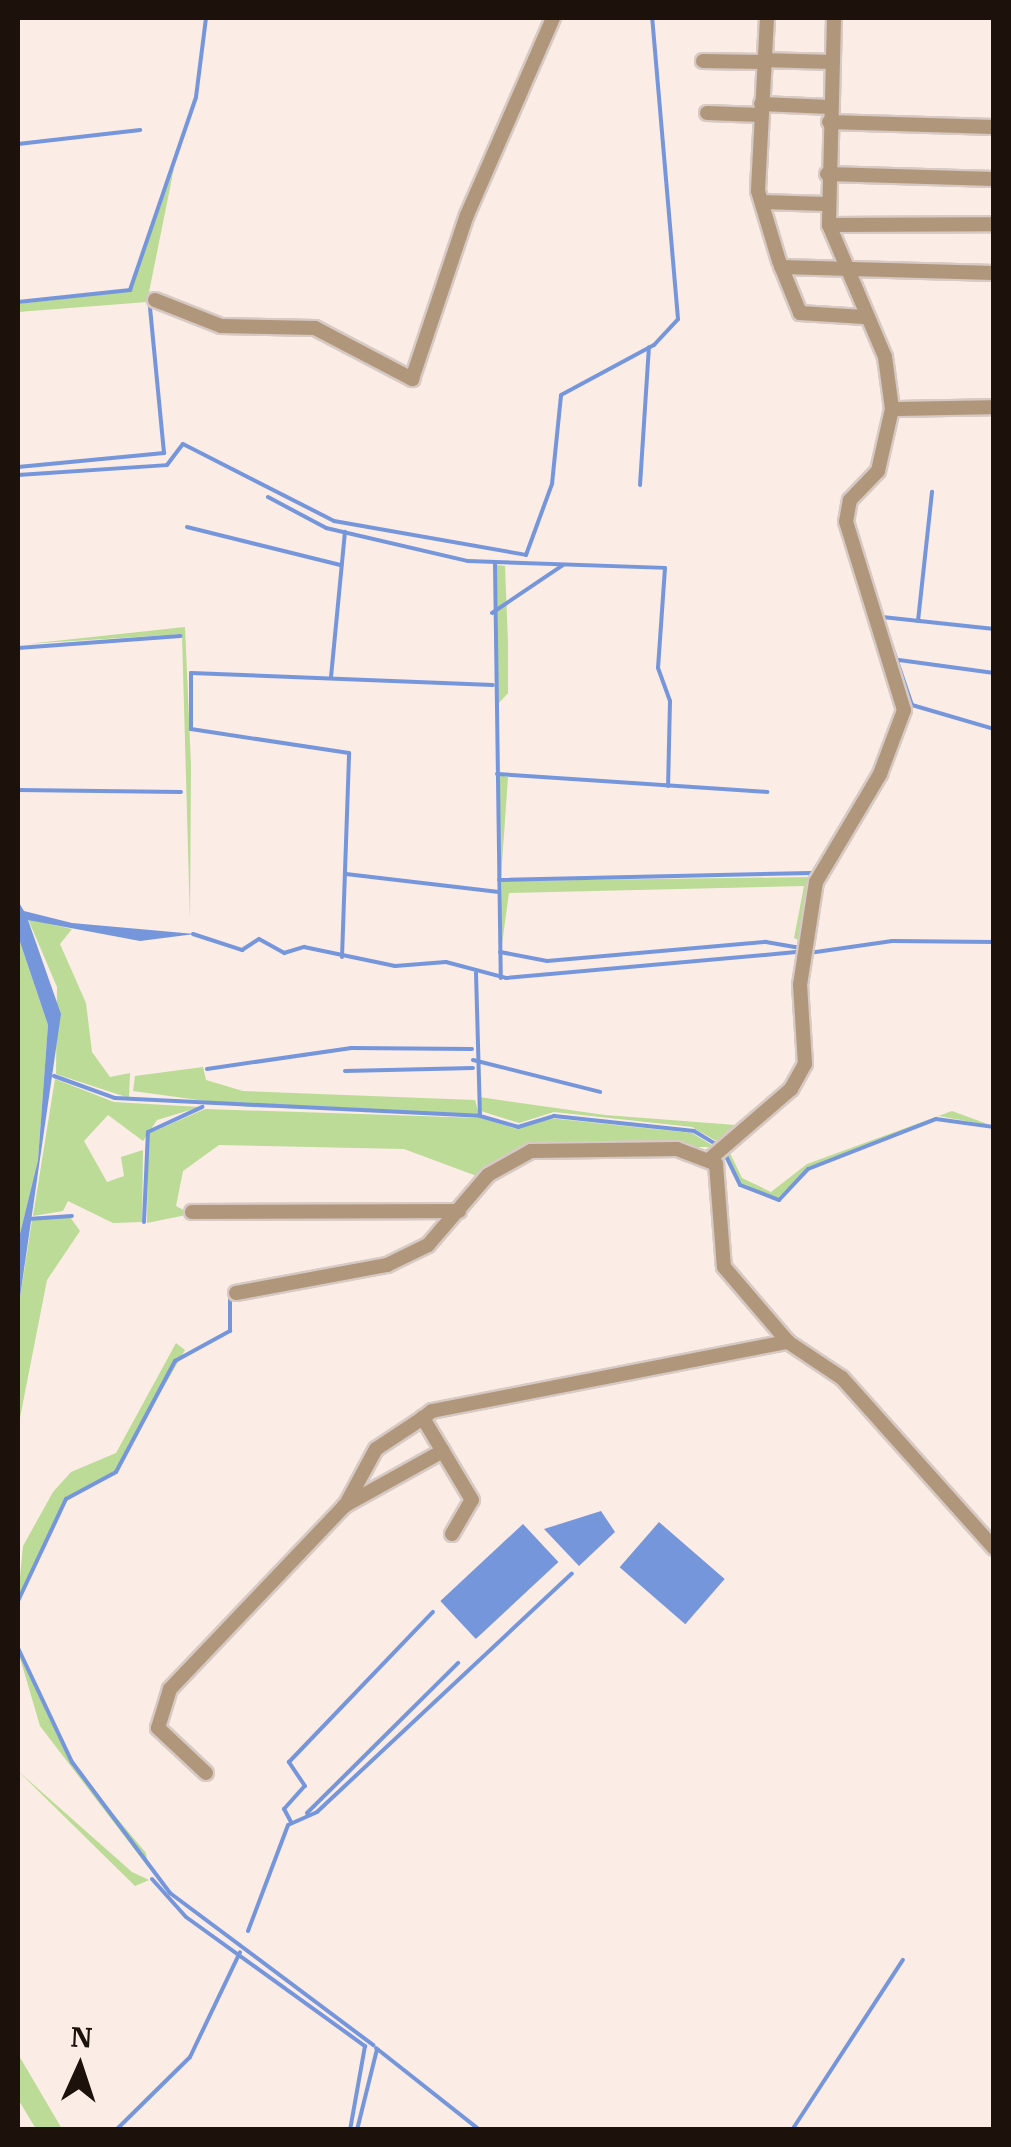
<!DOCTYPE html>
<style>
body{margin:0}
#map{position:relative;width:1011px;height:2147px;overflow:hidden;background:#fbece6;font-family:"IBM Plex Serif",serif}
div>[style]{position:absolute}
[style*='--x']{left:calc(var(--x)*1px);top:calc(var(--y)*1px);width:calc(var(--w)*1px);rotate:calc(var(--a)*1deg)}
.green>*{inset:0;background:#bbdb96}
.water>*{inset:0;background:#7696db;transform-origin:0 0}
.stream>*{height:4px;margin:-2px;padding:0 2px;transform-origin:2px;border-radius:2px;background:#7696db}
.roads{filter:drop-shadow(2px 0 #d7c9c3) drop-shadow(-2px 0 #d7c9c3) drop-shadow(0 2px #d7c9c3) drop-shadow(0 -2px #d7c9c3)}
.minor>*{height:14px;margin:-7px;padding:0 7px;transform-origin:7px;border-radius:7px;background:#b0967b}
span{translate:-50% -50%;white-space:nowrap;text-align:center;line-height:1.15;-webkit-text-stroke:8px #fbece6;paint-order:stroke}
.frame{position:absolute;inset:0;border:20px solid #1d110c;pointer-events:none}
.north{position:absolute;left:30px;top:2017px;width:100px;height:100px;-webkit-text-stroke:8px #fbece6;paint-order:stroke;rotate:3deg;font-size:28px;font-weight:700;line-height:40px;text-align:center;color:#1d110c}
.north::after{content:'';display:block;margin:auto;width:35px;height:45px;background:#1d110c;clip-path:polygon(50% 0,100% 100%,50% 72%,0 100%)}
</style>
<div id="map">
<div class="green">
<i style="clip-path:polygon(174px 168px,147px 302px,18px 312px,18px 304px,131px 291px)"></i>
<i style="clip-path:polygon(497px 565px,505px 566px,508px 643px,508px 693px,498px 704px)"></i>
<i style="clip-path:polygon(185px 627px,191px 765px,190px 921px,182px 634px,27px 644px)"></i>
<i style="clip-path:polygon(499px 775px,508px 777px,501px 878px,500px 817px)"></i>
<i style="clip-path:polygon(812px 877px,801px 941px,794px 938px,804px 886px,509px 893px,501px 951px,502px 881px)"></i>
<i style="clip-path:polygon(28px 919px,72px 929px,60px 944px,86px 1003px,92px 1052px,110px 1077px,130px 1073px,129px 1098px,56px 1074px,57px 987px)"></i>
<i style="clip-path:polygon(18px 936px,48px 1025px,38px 1160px,18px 1242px)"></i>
<i style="clip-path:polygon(203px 1067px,206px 1080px,243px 1091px,475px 1100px,479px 1114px,249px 1107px,133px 1091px,135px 1076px)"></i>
<i style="clip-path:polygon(55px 1079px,114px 1102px,200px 1107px,157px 1120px,143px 1141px,108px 1115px,84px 1141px,107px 1182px,124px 1176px,121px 1157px,143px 1150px,142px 1222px,113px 1223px,68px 1201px,63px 1211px,33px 1216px)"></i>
<i style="clip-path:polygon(479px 1097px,605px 1115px,736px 1125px,718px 1142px,692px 1127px,554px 1112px,519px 1123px,481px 1111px)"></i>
<i style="clip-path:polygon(205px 1109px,480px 1118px,517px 1129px,549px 1118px,692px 1133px,715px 1147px,553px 1147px,482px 1178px,404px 1149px,219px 1145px,183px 1171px,176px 1206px,191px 1214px,147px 1223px,148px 1134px)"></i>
<i style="clip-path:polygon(952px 1111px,993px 1126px,939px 1116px,807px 1169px,778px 1198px,741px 1184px,722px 1149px,734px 1135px,769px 1115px,729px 1151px,742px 1178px,771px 1192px,807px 1164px)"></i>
<i style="clip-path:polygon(70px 1217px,80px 1231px,47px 1280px,18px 1428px,18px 1311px,32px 1220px)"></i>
<i style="clip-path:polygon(176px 1343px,185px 1350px,115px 1471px,65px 1498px,18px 1598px,23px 1546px,53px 1492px,71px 1472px,116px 1453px)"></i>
<i style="clip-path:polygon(18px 1651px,71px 1763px,146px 1853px,148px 1867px,40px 1726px)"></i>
<i style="clip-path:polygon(18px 1771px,132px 1872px,149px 1880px,135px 1886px)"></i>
<i style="clip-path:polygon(18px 2054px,62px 2129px,36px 2129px,18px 2099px)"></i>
</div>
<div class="water">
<i style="clip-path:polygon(18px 901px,24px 911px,72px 923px,195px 934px,140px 941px,28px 920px,61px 1014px,18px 1311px,18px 1242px,38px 1160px,48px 1025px,18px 936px)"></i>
<i style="clip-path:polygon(601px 1511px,615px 1532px,579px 1566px,544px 1529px)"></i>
<i style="left:659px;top:1522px;width:87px;height:60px;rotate:41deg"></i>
<i style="left:523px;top:1524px;width:52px;height:113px;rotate:47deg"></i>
</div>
<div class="stream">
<i style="--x:18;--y:144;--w:123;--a:-6.5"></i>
<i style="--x:18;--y:302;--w:113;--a:-6.1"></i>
<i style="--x:130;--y:290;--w:204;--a:-71.1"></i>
<i style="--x:196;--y:97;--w:80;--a:-82.8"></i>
<i style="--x:18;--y:467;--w:147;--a:-5.5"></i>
<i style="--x:164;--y:453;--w:156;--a:-95.5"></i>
<i style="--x:18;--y:475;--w:149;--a:-3.8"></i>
<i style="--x:167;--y:465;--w:26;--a:-53"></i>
<i style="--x:183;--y:444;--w:169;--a:27"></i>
<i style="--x:334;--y:521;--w:195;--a:10"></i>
<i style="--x:526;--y:555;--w:76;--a:-69.9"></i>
<i style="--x:552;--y:484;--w:89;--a:-84.2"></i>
<i style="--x:561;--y:395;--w:106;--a:-28.3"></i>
<i style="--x:654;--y:345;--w:35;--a:-47"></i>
<i style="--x:678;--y:319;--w:302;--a:-94.9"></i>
<i style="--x:640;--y:485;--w:138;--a:-86.3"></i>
<i style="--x:268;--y:497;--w:66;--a:28.1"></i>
<i style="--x:326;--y:528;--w:146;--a:13.1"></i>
<i style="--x:468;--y:561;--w:197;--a:2"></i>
<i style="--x:665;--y:568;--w:100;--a:94"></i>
<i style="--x:658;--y:668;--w:35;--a:70"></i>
<i style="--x:670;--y:701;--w:85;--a:91.3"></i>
<i style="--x:187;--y:527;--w:159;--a:13.9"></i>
<i style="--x:495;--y:564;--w:414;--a:89.2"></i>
<i style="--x:492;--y:613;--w:86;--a:-34.1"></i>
<i style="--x:882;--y:617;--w:113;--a:6.1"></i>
<i style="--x:918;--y:621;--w:130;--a:-83.8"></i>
<i style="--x:885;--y:626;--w:83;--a:71.1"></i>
<i style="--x:912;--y:705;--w:85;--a:16.3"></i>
<i style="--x:18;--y:648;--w:163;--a:-4.2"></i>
<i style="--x:899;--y:660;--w:96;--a:7.8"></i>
<i style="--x:331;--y:677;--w:146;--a:-84.5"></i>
<i style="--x:497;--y:774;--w:271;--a:3.8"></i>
<i style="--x:18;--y:790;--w:163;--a:0.7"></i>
<i style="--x:346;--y:874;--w:154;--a:6.7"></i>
<i style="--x:499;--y:880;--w:312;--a:-1.3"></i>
<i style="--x:193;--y:934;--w:52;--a:18.1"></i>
<i style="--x:242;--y:950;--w:20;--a:-33"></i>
<i style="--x:259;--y:939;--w:29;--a:29"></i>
<i style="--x:284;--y:953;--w:21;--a:-17"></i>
<i style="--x:304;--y:947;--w:93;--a:11.8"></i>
<i style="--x:395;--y:966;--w:51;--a:-4.5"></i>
<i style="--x:446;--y:962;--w:62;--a:14.9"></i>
<i style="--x:506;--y:978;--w:294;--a:-5.1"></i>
<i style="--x:500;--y:952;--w:48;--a:10.8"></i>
<i style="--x:547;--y:961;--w:220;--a:-5"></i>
<i style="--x:766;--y:942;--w:35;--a:10"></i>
<i style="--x:809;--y:953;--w:84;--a:-8.2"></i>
<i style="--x:892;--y:941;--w:102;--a:0.6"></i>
<i style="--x:342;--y:957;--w:204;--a:-88"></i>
<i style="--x:349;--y:753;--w:160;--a:-171.4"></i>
<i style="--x:191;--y:729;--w:56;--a:-90"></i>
<i style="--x:191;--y:673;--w:302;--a:2.3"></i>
<i style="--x:476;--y:973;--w:143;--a:88.4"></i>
<i style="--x:473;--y:1060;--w:131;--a:14.1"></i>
<i style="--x:207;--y:1069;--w:146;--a:-8.3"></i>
<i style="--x:351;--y:1048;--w:121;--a:0.5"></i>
<i style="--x:345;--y:1071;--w:128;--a:-1.3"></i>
<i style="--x:54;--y:1076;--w:65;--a:19.8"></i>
<i style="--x:115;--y:1098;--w:365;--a:2.8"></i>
<i style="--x:480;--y:1116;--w:40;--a:16"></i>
<i style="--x:518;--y:1127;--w:38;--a:-17"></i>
<i style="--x:554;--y:1116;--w:141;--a:6.1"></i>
<i style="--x:694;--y:1131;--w:26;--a:31"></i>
<i style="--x:725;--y:1154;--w:34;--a:64"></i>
<i style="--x:740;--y:1185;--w:42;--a:21"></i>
<i style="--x:779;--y:1200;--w:42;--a:-46.9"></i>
<i style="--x:808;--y:1169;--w:137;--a:-21.3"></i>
<i style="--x:936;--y:1119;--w:59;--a:7.9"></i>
<i style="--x:28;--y:1219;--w:44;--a:-3.9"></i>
<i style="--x:144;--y:1222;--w:90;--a:-87.5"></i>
<i style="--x:148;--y:1132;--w:60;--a:-24.8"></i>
<i style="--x:18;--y:1601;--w:113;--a:-64.8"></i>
<i style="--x:66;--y:1499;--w:57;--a:-28.4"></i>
<i style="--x:116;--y:1472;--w:126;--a:-62"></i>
<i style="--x:175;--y:1361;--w:63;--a:-28.6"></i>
<i style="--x:230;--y:1331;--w:34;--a:-90"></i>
<i style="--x:18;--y:1648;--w:126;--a:64.7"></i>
<i style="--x:72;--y:1762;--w:164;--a:53.2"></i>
<i style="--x:170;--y:1893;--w:254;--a:36.8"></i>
<i style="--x:307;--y:1813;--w:213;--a:-44.8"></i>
<i style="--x:291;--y:1822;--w:15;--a:-118"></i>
<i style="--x:284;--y:1809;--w:31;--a:-48"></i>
<i style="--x:305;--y:1786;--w:29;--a:-124"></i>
<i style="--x:289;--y:1762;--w:208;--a:-46.2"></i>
<i style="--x:152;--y:1879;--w:51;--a:48.2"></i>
<i style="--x:186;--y:1917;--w:221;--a:35.8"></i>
<i style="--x:365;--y:2046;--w:85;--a:100.1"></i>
<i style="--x:248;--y:1931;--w:113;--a:-69.3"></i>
<i style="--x:288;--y:1825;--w:32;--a:-24"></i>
<i style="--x:317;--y:1812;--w:349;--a:-43.1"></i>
<i style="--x:376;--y:2048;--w:132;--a:38.3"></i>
<i style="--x:116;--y:2130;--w:104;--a:-44.6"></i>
<i style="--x:190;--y:2057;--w:116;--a:-64.5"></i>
<i style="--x:357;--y:2130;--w:83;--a:-76.1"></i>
<i style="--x:792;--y:2130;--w:203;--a:-56.9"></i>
</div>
<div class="roads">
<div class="minor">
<i style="--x:767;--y:18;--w:173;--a:93"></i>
<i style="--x:758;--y:191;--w:73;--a:73.3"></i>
<i style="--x:779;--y:261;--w:56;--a:68"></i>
<i style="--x:800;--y:313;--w:64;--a:3.6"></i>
<i style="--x:834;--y:18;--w:207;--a:91.4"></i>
<i style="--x:829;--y:225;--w:143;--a:67"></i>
<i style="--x:885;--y:357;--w:52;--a:82.3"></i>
<i style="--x:892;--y:409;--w:102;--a:-1.1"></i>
<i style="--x:762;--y:60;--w:70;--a:1.6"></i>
<i style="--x:703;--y:61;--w:59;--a:1"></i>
<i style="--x:761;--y:104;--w:69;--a:2.5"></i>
<i style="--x:707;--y:113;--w:53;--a:2.2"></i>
<i style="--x:829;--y:122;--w:165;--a:1.7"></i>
<i style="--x:827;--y:174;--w:167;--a:1.7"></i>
<i style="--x:762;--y:202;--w:64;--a:1.8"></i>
<i style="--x:829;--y:225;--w:165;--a:-0.3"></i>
<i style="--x:781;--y:267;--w:213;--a:1.6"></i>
<i style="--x:155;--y:300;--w:71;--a:21.5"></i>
<i style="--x:221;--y:326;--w:94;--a:1.2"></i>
<i style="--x:315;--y:328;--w:110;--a:27.7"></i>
<i style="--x:412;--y:379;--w:173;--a:-71.5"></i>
<i style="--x:467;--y:215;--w:215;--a:-66.4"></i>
<i style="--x:711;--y:1158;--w:106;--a:-40.8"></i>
<i style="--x:791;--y:1089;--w:29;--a:-61"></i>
<i style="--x:805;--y:1064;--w:79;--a:-93.6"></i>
<i style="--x:800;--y:985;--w:104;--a:-81.2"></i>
<i style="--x:816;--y:882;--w:126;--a:-59.3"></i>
<i style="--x:880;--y:774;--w:68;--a:-69.4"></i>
<i style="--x:904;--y:710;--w:197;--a:-107.1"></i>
<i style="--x:846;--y:522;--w:22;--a:-80"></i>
<i style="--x:850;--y:500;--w:40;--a:-46"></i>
<i style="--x:878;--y:471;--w:64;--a:-77.3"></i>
<i style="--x:192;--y:1212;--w:267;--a:-0.2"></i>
<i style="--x:236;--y:1293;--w:154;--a:-10.5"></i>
<i style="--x:387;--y:1265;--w:46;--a:-26"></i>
<i style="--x:428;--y:1245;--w:92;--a:-49.4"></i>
<i style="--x:488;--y:1175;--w:49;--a:-29.2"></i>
<i style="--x:531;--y:1151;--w:146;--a:-0.8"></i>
<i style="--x:677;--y:1149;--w:42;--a:21"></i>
<i style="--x:716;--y:1164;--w:103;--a:85.6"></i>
<i style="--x:724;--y:1267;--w:99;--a:49.5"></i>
<i style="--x:345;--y:1506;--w:65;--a:-61.5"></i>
<i style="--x:376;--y:1449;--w:56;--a:-33.4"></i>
<i style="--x:452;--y:1534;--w:39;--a:-60"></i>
<i style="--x:472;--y:1500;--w:96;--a:-120.9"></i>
<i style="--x:423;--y:1418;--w:11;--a:-38"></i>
<i style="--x:432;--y:1411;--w:363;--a:-11"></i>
<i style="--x:788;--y:1342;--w:65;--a:33.7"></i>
<i style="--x:842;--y:1378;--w:228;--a:48.2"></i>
<i style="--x:206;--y:1773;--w:66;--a:-136.8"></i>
<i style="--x:158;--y:1728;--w:41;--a:-72.9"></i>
<i style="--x:170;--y:1689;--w:253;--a:-46.4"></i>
<i style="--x:344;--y:1506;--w:113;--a:-29.1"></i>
</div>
</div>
<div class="frame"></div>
<div class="north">N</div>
</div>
